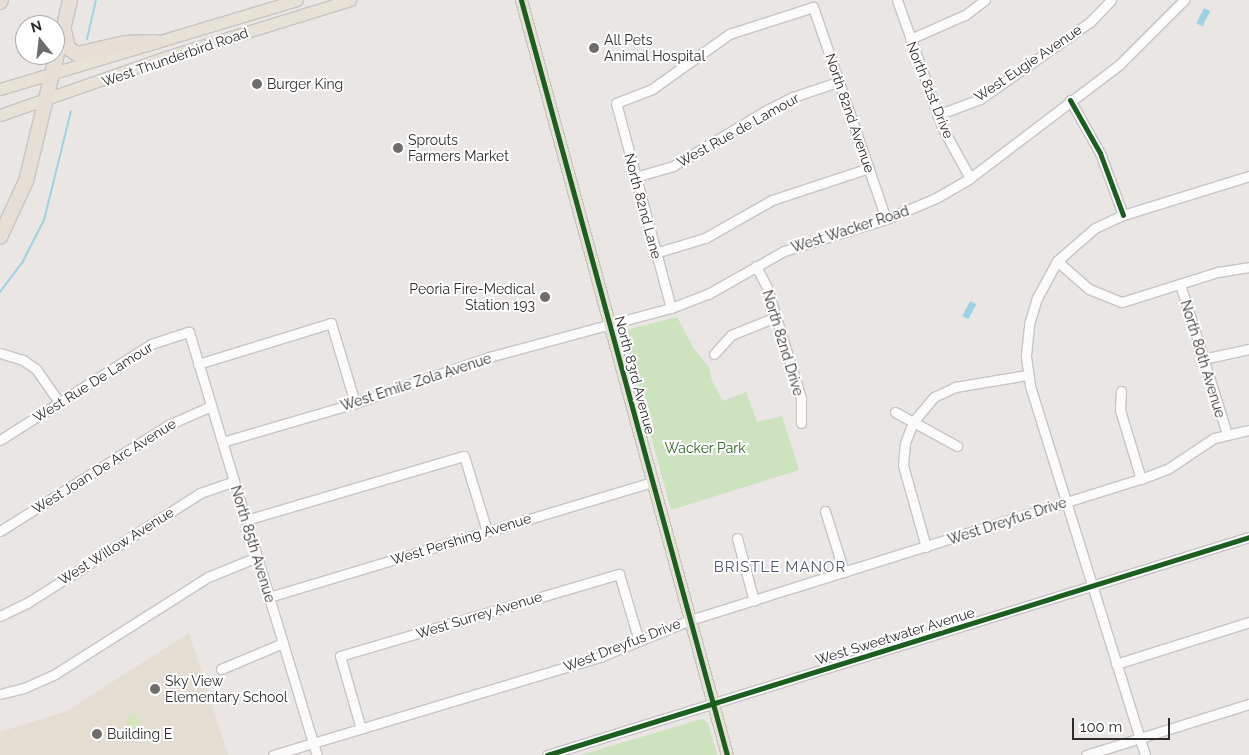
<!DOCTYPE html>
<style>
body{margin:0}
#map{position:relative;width:1249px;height:755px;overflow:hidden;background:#e9e6e3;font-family:Raleway,sans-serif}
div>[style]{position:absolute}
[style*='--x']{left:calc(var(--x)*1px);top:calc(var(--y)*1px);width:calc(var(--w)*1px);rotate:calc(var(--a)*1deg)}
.education>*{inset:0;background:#e3ddd2}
.green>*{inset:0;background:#cde2bf}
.pitch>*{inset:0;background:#d6e5bd}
.round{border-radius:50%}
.water>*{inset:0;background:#9dd2e4;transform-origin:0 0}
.stream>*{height:2px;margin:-1px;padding:0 1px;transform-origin:1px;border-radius:1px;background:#9dd2e4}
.roads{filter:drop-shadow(1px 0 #c6c4c5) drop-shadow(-1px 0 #c6c4c5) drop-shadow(0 1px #c6c4c5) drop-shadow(0 -1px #c6c4c5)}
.minor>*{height:9px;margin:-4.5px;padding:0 4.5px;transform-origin:4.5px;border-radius:4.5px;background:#fcfbfb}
.major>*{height:11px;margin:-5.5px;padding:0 5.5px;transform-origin:5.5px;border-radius:5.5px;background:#e6e2d6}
.highway>*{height:14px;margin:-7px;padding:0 7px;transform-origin:7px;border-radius:7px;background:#e7ded6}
.cycleway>*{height:5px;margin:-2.5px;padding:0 2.5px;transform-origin:2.5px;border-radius:2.5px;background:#1b5e20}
.dots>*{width:14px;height:14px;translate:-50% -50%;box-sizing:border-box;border:2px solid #fff;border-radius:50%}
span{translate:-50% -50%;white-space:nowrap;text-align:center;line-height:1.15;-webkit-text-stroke:4px #fff;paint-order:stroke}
.poi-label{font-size:14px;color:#2c2c2c}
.left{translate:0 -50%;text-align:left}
.right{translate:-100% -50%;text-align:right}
.street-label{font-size:14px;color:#2c2c2c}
.park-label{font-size:14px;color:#2f6321}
.neighbourhood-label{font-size:15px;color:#505779;letter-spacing:1px}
.north{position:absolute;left:15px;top:15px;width:50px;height:50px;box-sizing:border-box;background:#fff;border:1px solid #ababab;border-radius:50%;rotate:344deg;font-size:14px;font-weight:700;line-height:20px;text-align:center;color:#2c2c2c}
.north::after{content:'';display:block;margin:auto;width:18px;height:22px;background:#6e6d6c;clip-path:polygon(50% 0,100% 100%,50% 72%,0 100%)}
.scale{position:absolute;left:1072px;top:718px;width:98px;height:22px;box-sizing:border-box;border:2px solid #2c2c2c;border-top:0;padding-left:6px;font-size:15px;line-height:18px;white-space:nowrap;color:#2c2c2c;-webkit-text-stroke:4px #fff;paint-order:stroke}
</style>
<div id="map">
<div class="education">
<i style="clip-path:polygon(189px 633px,228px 755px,0 755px,0 732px,67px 711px)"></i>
</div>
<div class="green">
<i style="clip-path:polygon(677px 317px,694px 349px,709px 367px,712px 381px,723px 401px,746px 392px,757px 422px,782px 416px,799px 470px,671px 510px,625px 339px,630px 329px)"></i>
<i style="clip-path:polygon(702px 719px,708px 723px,717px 755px,580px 755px)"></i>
</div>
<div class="pitch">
<i class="round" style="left:126px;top:714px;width:14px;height:14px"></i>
</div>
<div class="water">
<i style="left:1204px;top:8px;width:7px;height:17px;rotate:27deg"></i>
<i style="left:970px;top:301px;width:7px;height:17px;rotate:27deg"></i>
</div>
<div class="stream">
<i style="--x:87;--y:39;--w:40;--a:-77"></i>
<i style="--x:0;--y:292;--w:39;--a:-53"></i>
<i style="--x:23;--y:261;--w:46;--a:-62.9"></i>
<i style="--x:44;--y:220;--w:112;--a:-76.1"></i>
</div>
<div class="roads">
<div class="minor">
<i style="--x:897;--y:0;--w:137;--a:70.4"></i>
<i style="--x:943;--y:129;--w:56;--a:61.1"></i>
<i style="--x:910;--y:39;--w:60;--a:-23.6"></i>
<i style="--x:965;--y:15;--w:25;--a:-37"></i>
<i style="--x:1070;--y:100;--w:61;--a:60.5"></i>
<i style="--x:1100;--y:153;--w:66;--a:69.6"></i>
<i style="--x:937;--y:115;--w:46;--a:-20.4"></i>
<i style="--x:980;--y:99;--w:134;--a:-35"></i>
<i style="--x:1090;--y:22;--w:30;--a:-46"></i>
<i style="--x:635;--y:177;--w:40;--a:-16"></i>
<i style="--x:673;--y:166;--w:109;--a:-30.8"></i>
<i style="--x:767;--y:110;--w:29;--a:-27"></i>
<i style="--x:793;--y:97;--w:50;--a:-18.8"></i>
<i style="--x:655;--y:253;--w:52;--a:-16.7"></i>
<i style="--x:705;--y:238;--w:77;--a:-29.6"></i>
<i style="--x:772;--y:200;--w:102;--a:-18.3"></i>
<i style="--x:1057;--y:261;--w:43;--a:41.2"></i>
<i style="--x:1089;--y:289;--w:35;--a:22"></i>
<i style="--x:1122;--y:302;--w:101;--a:-17.4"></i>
<i style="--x:1218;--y:272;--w:31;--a:-9"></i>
<i style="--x:756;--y:266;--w:25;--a:63"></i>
<i style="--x:767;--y:288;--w:115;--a:72.8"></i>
<i style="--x:801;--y:398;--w:25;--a:90"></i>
<i style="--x:1180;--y:284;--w:157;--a:72.6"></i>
<i style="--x:671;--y:308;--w:212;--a:-105"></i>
<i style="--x:616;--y:103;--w:39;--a:-21"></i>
<i style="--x:652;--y:89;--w:95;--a:-35.5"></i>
<i style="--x:729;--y:34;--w:88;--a:-17.8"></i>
<i style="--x:813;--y:7;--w:224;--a:71"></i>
<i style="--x:0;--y:353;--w:24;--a:17"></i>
<i style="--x:23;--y:360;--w:16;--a:35"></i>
<i style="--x:36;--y:369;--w:40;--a:55.1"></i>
<i style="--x:714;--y:354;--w:25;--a:-48"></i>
<i style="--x:731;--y:335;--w:48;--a:-21.8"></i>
<i style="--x:1203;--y:359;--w:47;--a:-12.3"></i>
<i style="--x:198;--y:364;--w:139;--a:-17.1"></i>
<i style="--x:331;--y:323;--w:84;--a:73.3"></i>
<i style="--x:1121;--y:391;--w:19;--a:93"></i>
<i style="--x:1120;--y:410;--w:72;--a:73.1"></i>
<i style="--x:895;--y:412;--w:71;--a:28.7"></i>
<i style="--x:0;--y:440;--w:179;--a:-32.4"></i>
<i style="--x:151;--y:344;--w:40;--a:-18"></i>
<i style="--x:189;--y:332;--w:442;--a:73.2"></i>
<i style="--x:222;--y:442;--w:139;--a:-16.3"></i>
<i style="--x:355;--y:403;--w:142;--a:-18.9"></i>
<i style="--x:489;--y:357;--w:188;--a:-15.1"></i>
<i style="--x:671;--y:308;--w:40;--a:-21"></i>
<i style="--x:708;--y:294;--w:87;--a:-29.5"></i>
<i style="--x:784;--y:251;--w:107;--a:-17.4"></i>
<i style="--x:886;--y:219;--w:54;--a:-22.8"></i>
<i style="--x:936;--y:198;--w:39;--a:-30"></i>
<i style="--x:970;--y:178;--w:188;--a:-37.2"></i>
<i style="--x:1120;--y:64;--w:91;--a:-45"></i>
<i style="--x:825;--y:511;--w:64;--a:72.7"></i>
<i style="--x:246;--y:520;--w:227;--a:-16.4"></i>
<i style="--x:464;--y:456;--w:78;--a:73"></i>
<i style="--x:0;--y:531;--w:199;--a:-32.2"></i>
<i style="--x:168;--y:425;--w:47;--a:-23.8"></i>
<i style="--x:737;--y:538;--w:65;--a:74.9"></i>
<i style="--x:926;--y:547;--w:85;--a:-105.7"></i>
<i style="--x:903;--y:465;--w:22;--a:-85"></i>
<i style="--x:905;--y:443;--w:22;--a:-69"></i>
<i style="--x:913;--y:422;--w:33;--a:-50"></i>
<i style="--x:934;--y:397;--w:23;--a:-25"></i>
<i style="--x:955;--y:387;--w:73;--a:-9.5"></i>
<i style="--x:269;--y:597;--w:401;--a:-16.7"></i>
<i style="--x:0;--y:616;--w:30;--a:-26"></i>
<i style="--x:27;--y:603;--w:205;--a:-32.4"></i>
<i style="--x:200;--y:493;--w:36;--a:-19"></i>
<i style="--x:1116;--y:664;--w:139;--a:-17.5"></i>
<i style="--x:221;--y:669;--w:67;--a:-22.8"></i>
<i style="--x:0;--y:694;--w:25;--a:-14"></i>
<i style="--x:24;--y:688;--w:34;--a:-24"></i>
<i style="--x:55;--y:674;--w:181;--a:-32.4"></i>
<i style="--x:208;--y:577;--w:53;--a:-22.2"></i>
<i style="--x:361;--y:729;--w:76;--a:-106"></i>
<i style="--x:340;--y:656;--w:291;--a:-16.4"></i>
<i style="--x:619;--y:574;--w:70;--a:73.4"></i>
<i style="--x:273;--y:755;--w:344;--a:-16.7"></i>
<i style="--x:602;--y:656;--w:95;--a:-22.2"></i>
<i style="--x:690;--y:620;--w:473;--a:-17.4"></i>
<i style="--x:1141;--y:479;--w:30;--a:-21"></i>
<i style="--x:1169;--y:468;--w:54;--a:-33.7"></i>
<i style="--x:1214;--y:438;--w:36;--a:-13"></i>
<i style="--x:547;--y:755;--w:735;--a:-17.25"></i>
<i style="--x:1086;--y:755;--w:171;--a:-17.4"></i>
<i style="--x:1145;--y:755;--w:387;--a:-107.3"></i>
<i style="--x:1030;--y:385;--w:30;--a:-98"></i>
<i style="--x:1026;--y:355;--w:31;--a:-84"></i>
<i style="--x:1029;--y:324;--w:27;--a:-73"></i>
<i style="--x:1037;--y:298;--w:42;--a:-61.6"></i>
<i style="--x:1057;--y:261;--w:50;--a:-41"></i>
<i style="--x:1095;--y:228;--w:31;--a:-25"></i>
<i style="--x:1123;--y:215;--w:132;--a:-17.2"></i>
</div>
<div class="major">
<i style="--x:521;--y:0;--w:783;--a:74.74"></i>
<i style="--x:0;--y:89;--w:310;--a:-16.7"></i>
<i style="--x:0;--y:115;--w:176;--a:-19.3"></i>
<i style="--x:166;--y:57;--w:193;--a:-17.2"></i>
</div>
<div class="highway">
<i style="--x:0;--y:2;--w:2;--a:-63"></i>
<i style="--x:64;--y:30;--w:18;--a:77"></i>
<i style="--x:68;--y:48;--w:11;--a:34"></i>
<i style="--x:77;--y:54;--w:49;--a:-12.9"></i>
<i style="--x:125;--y:43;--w:31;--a:-2"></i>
<i style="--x:0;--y:237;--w:62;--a:-65.1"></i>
<i style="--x:26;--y:181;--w:186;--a:-76.3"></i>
</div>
</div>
<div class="cycleway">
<i style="--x:521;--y:0;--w:783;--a:74.74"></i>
<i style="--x:1070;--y:100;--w:61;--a:60.5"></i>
<i style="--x:1100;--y:153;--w:66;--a:69.6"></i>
<i style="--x:547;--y:755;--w:735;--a:-17.25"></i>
</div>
<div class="dots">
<i style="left:594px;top:48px;background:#6e6d6c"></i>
<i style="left:257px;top:84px;background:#6e6d6c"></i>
<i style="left:398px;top:148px;background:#6e6d6c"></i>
<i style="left:545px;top:297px;background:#6e6d6c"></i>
<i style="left:155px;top:689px;background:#6e6d6c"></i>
<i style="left:97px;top:734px;background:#6e6d6c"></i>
</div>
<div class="poi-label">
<span class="left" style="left:604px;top:48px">All Pets<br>Animal Hospital</span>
<span class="left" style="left:267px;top:84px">Burger King</span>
<span class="left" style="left:408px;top:148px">Sprouts<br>Farmers Market</span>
<span class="right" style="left:535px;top:297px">Peoria Fire-Medical<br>Station 193</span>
<span class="left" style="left:165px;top:689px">Sky View<br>Elementary School</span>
<span class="left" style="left:107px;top:734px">Building E</span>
</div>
<div class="street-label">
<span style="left:175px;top:57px;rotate:-19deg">West Thunderbird Road</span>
<span style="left:1028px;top:63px;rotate:-34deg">West Eugie Avenue</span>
<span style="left:930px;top:90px;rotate:68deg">North 81st Drive</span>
<span style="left:850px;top:113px;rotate:71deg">North 82nd Avenue</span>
<span style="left:738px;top:130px;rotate:-29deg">West Rue de Lamour</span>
<span style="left:643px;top:206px;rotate:75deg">North 82nd Lane</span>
<span style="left:850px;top:229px;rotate:-18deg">West Wacker Road</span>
<span style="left:783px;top:343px;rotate:73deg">North 82nd Drive</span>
<span style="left:1203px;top:359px;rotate:73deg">North 80th Avenue</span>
<span style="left:635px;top:375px;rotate:75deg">North 83rd Avenue</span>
<span style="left:93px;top:382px;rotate:-32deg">West Rue De Lamour</span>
<span style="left:416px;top:382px;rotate:-18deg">West Emile Zola Avenue</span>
<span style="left:104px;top:466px;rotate:-32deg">West Joan De Arc Avenue</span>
<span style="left:1007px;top:521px;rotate:-18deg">West Dreyfus Drive</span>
<span style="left:461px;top:539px;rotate:-17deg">West Pershing Avenue</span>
<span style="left:253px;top:544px;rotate:73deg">North 85th Avenue</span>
<span style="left:116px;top:546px;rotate:-32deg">West Willow Avenue</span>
<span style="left:479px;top:615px;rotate:-17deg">West Surrey Avenue</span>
<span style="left:895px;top:636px;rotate:-17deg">West Sweetwater Avenue</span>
<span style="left:622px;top:645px;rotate:-21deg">West Dreyfus Drive</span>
</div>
<div class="park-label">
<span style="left:705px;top:448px">Wacker Park</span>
</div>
<div class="neighbourhood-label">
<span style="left:780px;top:568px">BRISTLE MANOR</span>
</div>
<div class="north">N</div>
<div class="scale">100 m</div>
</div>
